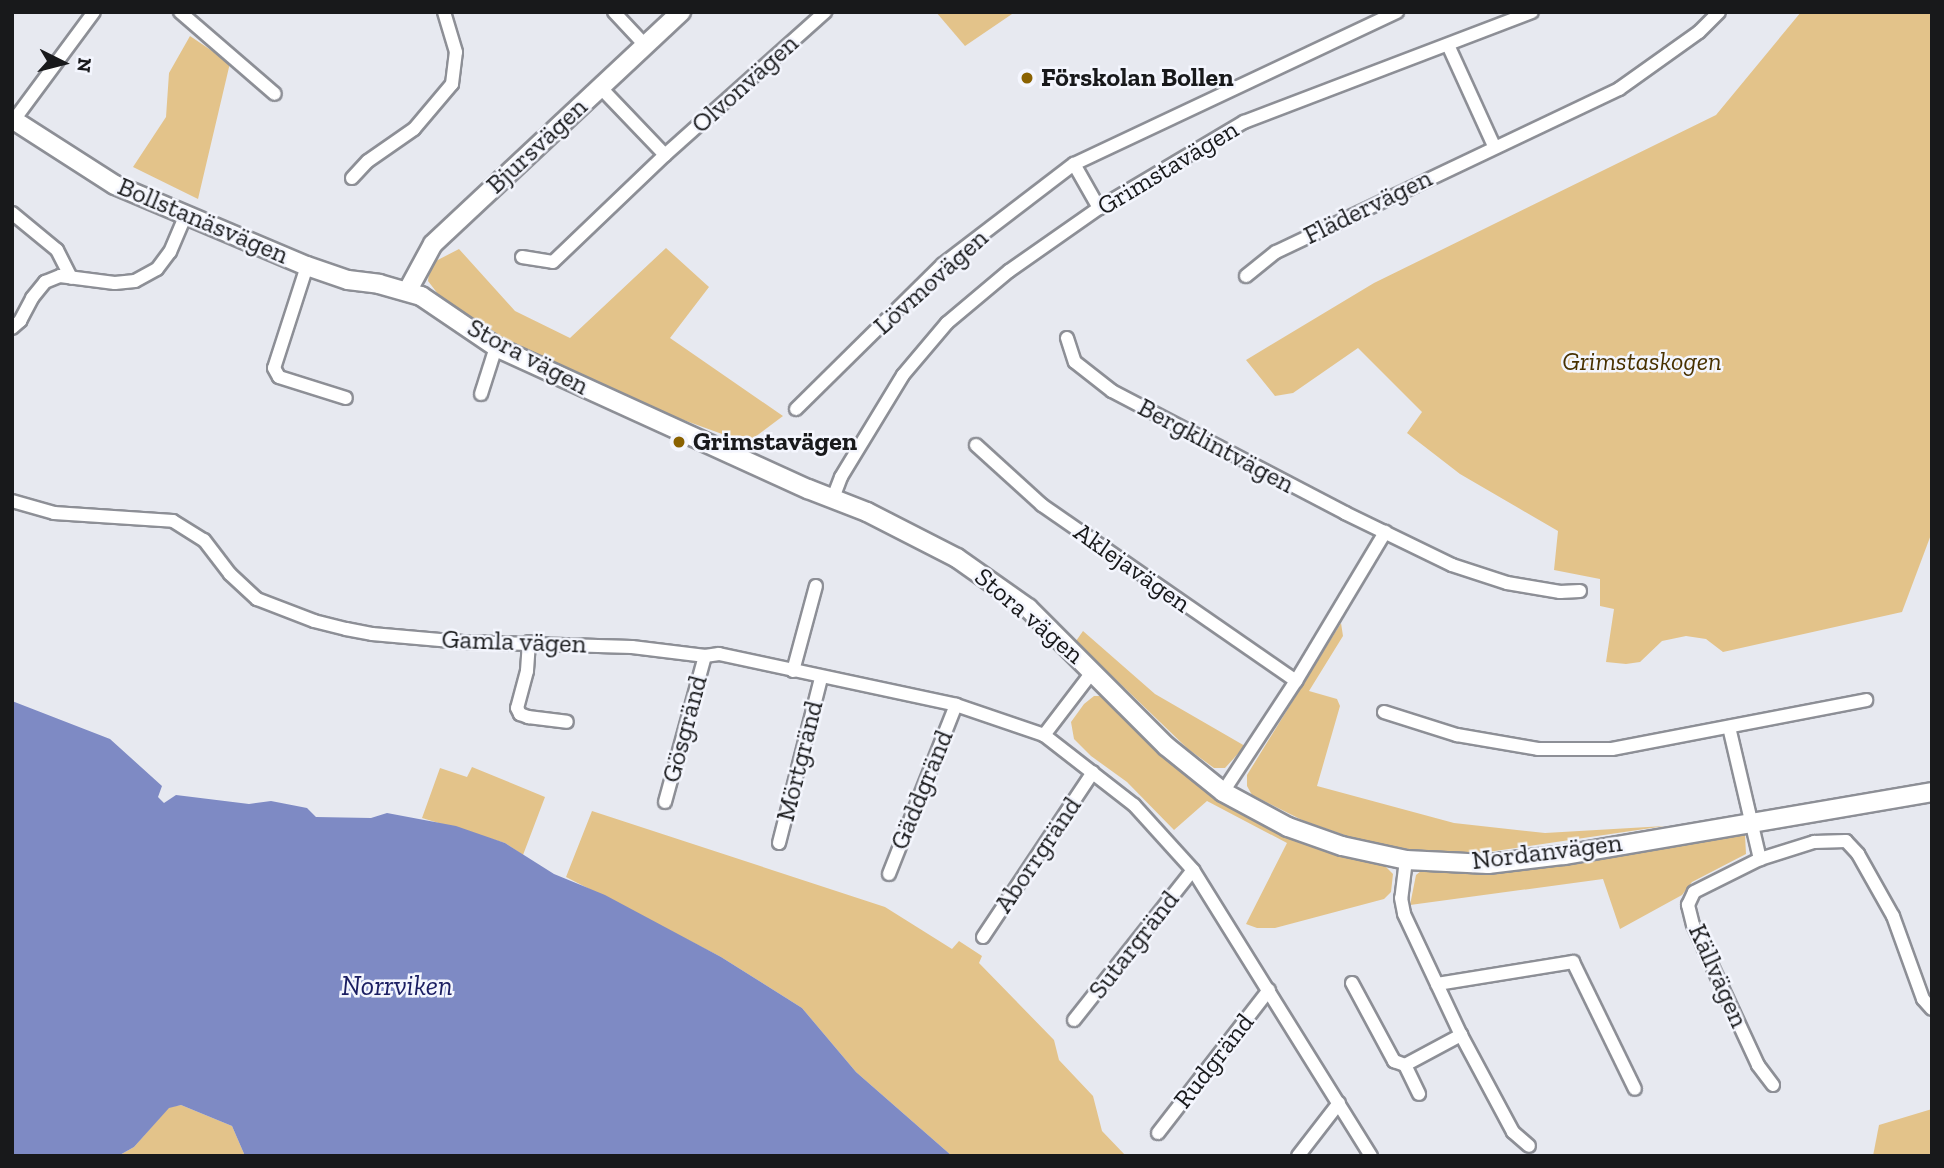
<!DOCTYPE html>
<meta charset="utf-8">
<style>
body{margin:0}
#map{position:relative;width:1944px;height:1168px;overflow:hidden;background:#e7e9f0;font-family:"Zilla Slab",serif}
div>[style]{position:absolute}
[style*='--x']{left:calc(var(--x)*1px);top:calc(var(--y)*1px);width:calc(var(--w)*1px);rotate:calc(var(--a)*1deg)}
.green>*{inset:0;background:#e3c38a}
.water>*{inset:0;background:#7e8ac4}
.roads{filter:drop-shadow(2px 0 #8d8f96) drop-shadow(-2px 0 #8d8f96) drop-shadow(0 2px #8d8f96) drop-shadow(0 -2px #8d8f96)}
.street>*{height:12px;margin:-6px;padding:0 6px;transform-origin:6px;border-radius:6px;background:#fff}
.secondary>*{height:18px;margin:-9px;padding:0 9px;transform-origin:9px;border-radius:9px;background:#fff}
.dots>*{width:19px;height:19px;translate:-50% -50%;box-sizing:border-box;border:4px solid #f4f6fe;border-radius:50%}
span{translate:-50% -50%;white-space:nowrap;text-align:center;line-height:1.15;-webkit-text-stroke:5px #f4f6fe;paint-order:stroke}
.poi-label{font-size:26px;color:#18191b;font-weight:700}
.left{translate:0 -50%;text-align:left}
.street-label{font-size:26px;color:#18191b}
.park-label{font-size:26px;color:#483100;font-style:italic}
.water-label{font-size:28px;color:#1b1e62;font-style:italic}
.frame{position:absolute;inset:0;border:14px solid #18191b;pointer-events:none}
.north{position:absolute;left:28px;top:28px;width:70px;height:70px;-webkit-text-stroke:5px #f4f6fe;paint-order:stroke;rotate:96deg;font-size:19px;font-weight:700;line-height:28px;text-align:center;color:#18191b}
.north::after{content:'';display:block;margin:auto;width:24px;height:32px;background:#18191b;clip-path:polygon(50% 0,100% 100%,50% 72%,0 100%)}
</style>
<div id="map">
<div class="green">
<i style="clip-path:polygon(936px 12px,1015px 12px,965px 46px)"></i>
<i style="clip-path:polygon(1801px 12px,1932px 12px,1932px 532px,1902px 612px,1723px 652px,1706px 639px,1686px 636px,1662px 641px,1640px 662px,1626px 664px,1606px 662px,1614px 609px,1600px 606px,1600px 579px,1554px 570px,1558px 531px,1460px 474px,1407px 433px,1422px 412px,1358px 348px,1293px 393px,1275px 396px,1246px 360px,1374px 283px,1716px 115px)"></i>
<i style="clip-path:polygon(190px 36px,230px 63px,198px 199px,133px 167px,166px 117px,169px 73px)"></i>
<i style="clip-path:polygon(666px 248px,709px 287px,670px 338px,783px 416px,747px 443px,620px 397px,503px 345px,438px 294px,428px 281px,430px 264px,459px 249px,515px 311px,570px 338px)"></i>
<i style="clip-path:polygon(1341px 623px,1343px 636px,1309px 691px,1337px 699px,1340px 706px,1317px 786px,1454px 823px,1545px 833px,1665px 826px,1481px 853px,1408px 849px,1359px 840px,1304px 821px,1252px 795px,1247px 786px,1247px 775px)"></i>
<i style="clip-path:polygon(1083px 631px,1155px 694px,1245px 746px,1225px 768px,1214px 768px,1188px 749px,1076px 641px)"></i>
<i style="clip-path:polygon(1094px 696px,1105px 696px,1180px 770px,1226px 803px,1291px 837px,1385px 866px,1393px 874px,1391px 892px,1384px 899px,1275px 928px,1257px 928px,1246px 924px,1287px 843px,1207px 801px,1174px 830px,1127px 782px,1091px 756px,1074px 739px,1071px 722px,1084px 704px)"></i>
<i style="clip-path:polygon(472px 767px,545px 797px,523px 855px,505px 843px,422px 818px,440px 768px,467px 777px)"></i>
<i style="clip-path:polygon(592px 811px,885px 907px,952px 949px,959px 941px,982px 956px,979px 963px,1054px 1040px,1059px 1060px,1093px 1096px,1102px 1131px,1126px 1156px,952px 1156px,856px 1072px,802px 1008px,721px 957px,566px 877px)"></i>
<i style="clip-path:polygon(1738px 830px,1745px 835px,1746px 854px,1692px 882px,1682px 895px,1620px 929px,1603px 879px,1410px 905px,1416px 875px,1426px 867px)"></i>
<i style="clip-path:polygon(181px 1105px,232px 1126px,245px 1156px,118px 1156px,134px 1147px,169px 1107px)"></i>
<i style="clip-path:polygon(1932px 1109px,1932px 1156px,1873px 1156px,1879px 1125px)"></i>
</div>
<div class="water">
<i style="clip-path:polygon(12px 701px,110px 739px,162px 786px,158px 797px,164px 803px,176px 795px,249px 804px,271px 801px,307px 808px,316px 817px,371px 818px,387px 813px,456px 826px,505px 843px,554px 874px,605px 895px,721px 957px,802px 1008px,856px 1072px,952px 1156px,245px 1156px,232px 1126px,181px 1105px,169px 1108px,134px 1147px,118px 1156px,12px 1156px)"></i>
</div>
<div class="roads">
<div class="street">
<i style="--x:180;--y:12;--w:125;--a:40.8"></i>
<i style="--x:614;--y:12;--w:44;--a:46.8"></i>
<i style="--x:1448;--y:45;--w:111;--a:65.5"></i>
<i style="--x:600;--y:87;--w:94;--a:46.3"></i>
<i style="--x:14;--y:120;--w:134;--a:-53.5"></i>
<i style="--x:1074;--y:164;--w:51;--a:60.4"></i>
<i style="--x:352;--y:178;--w:23;--a:-47"></i>
<i style="--x:368;--y:161;--w:56;--a:-34.8"></i>
<i style="--x:414;--y:129;--w:59;--a:-49.8"></i>
<i style="--x:452;--y:84;--w:32;--a:-83"></i>
<i style="--x:456;--y:52;--w:42;--a:-106.7"></i>
<i style="--x:12;--y:213;--w:58;--a:39.4"></i>
<i style="--x:57;--y:250;--w:31;--a:63"></i>
<i style="--x:522;--y:257;--w:31;--a:9"></i>
<i style="--x:553;--y:262;--w:155;--a:-43.7"></i>
<i style="--x:665;--y:155;--w:215;--a:-41.8"></i>
<i style="--x:307;--y:266;--w:107;--a:107.9"></i>
<i style="--x:274;--y:368;--w:10;--a:61"></i>
<i style="--x:279;--y:377;--w:70;--a:17.4"></i>
<i style="--x:1246;--y:276;--w:38;--a:-39"></i>
<i style="--x:1276;--y:252;--w:380;--a:-25.4"></i>
<i style="--x:1619;--y:89;--w:98;--a:-35.5"></i>
<i style="--x:1699;--y:32;--w:28;--a:-45"></i>
<i style="--x:12;--y:328;--w:11;--a:-41"></i>
<i style="--x:20;--y:321;--w:26;--a:-62"></i>
<i style="--x:32;--y:298;--w:21;--a:-51"></i>
<i style="--x:45;--y:282;--w:16;--a:-22"></i>
<i style="--x:60;--y:276;--w:55;--a:7.3"></i>
<i style="--x:115;--y:283;--w:20;--a:-6"></i>
<i style="--x:135;--y:281;--w:25;--a:-29"></i>
<i style="--x:157;--y:269;--w:21;--a:-53"></i>
<i style="--x:170;--y:252;--w:38;--a:-67"></i>
<i style="--x:1067;--y:338;--w:25;--a:72"></i>
<i style="--x:1075;--y:362;--w:47;--a:38.1"></i>
<i style="--x:1112;--y:391;--w:263;--a:27.6"></i>
<i style="--x:1345;--y:513;--w:119;--a:25.9"></i>
<i style="--x:1452;--y:565;--w:58;--a:18.1"></i>
<i style="--x:1507;--y:583;--w:54;--a:9.6"></i>
<i style="--x:1560;--y:592;--w:20;--a:-3"></i>
<i style="--x:481;--y:394;--w:49;--a:-72.3"></i>
<i style="--x:796;--y:409;--w:206;--a:-44.6"></i>
<i style="--x:943;--y:264;--w:165;--a:-37.4"></i>
<i style="--x:1074;--y:164;--w:357;--a:-25.2"></i>
<i style="--x:976;--y:445;--w:89;--a:42.3"></i>
<i style="--x:1042;--y:505;--w:309;--a:34.7"></i>
<i style="--x:833;--y:498;--w:22;--a:-69"></i>
<i style="--x:841;--y:477;--w:119;--a:-58.7"></i>
<i style="--x:903;--y:375;--w:68;--a:-49.8"></i>
<i style="--x:947;--y:323;--w:81;--a:-40"></i>
<i style="--x:1009;--y:271;--w:110;--a:-35"></i>
<i style="--x:1099;--y:208;--w:169;--a:-30.7"></i>
<i style="--x:1244;--y:122;--w:308;--a:-20.9"></i>
<i style="--x:12;--y:501;--w:44;--a:15.9"></i>
<i style="--x:54;--y:513;--w:119;--a:3.8"></i>
<i style="--x:173;--y:521;--w:36;--a:32"></i>
<i style="--x:204;--y:540;--w:43;--a:52.6"></i>
<i style="--x:230;--y:574;--w:37;--a:43"></i>
<i style="--x:257;--y:599;--w:61;--a:21.1"></i>
<i style="--x:314;--y:621;--w:33;--a:14"></i>
<i style="--x:346;--y:629;--w:26;--a:11"></i>
<i style="--x:372;--y:634;--w:91;--a:5"></i>
<i style="--x:463;--y:642;--w:169;--a:1.7"></i>
<i style="--x:632;--y:647;--w:74;--a:7"></i>
<i style="--x:705;--y:656;--w:14;--a:-8"></i>
<i style="--x:719;--y:654;--w:242;--a:12.1"></i>
<i style="--x:956;--y:705;--w:93;--a:18.8"></i>
<i style="--x:529;--y:642;--w:29;--a:94"></i>
<i style="--x:527;--y:671;--w:38;--a:105"></i>
<i style="--x:517;--y:708;--w:7;--a:63"></i>
<i style="--x:520;--y:714;--w:9;--a:21"></i>
<i style="--x:528;--y:717;--w:39;--a:7"></i>
<i style="--x:793;--y:671;--w:88;--a:-74.9"></i>
<i style="--x:1093;--y:671;--w:81;--a:127.4"></i>
<i style="--x:1044;--y:735;--w:114;--a:37.9"></i>
<i style="--x:1134;--y:805;--w:88;--a:47.8"></i>
<i style="--x:1193;--y:870;--w:337;--a:58.1"></i>
<i style="--x:1384;--y:712;--w:77;--a:17.5"></i>
<i style="--x:1457;--y:735;--w:82;--a:9.8"></i>
<i style="--x:1538;--y:749;--w:74;--a:0"></i>
<i style="--x:1612;--y:749;--w:259;--a:-10.9"></i>
<i style="--x:1729;--y:727;--w:136;--a:76.8"></i>
<i style="--x:1223;--y:792;--w:133;--a:-56.7"></i>
<i style="--x:1296;--y:681;--w:174;--a:-59.1"></i>
<i style="--x:665;--y:802;--w:151;--a:-74.7"></i>
<i style="--x:779;--y:843;--w:170;--a:-75.7"></i>
<i style="--x:1406;--y:860;--w:38;--a:97"></i>
<i style="--x:1401;--y:898;--w:16;--a:79"></i>
<i style="--x:1404;--y:914;--w:134;--a:64.8"></i>
<i style="--x:1461;--y:1035;--w:110;--a:61.8"></i>
<i style="--x:1513;--y:1132;--w:21;--a:41"></i>
<i style="--x:889;--y:874;--w:182;--a:-68.4"></i>
<i style="--x:983;--y:937;--w:198;--a:-56.3"></i>
<i style="--x:1352;--y:983;--w:89;--a:61.7"></i>
<i style="--x:1394;--y:1061;--w:12;--a:20"></i>
<i style="--x:1405;--y:1065;--w:64;--a:-28.2"></i>
<i style="--x:1437;--y:984;--w:138;--a:-9.2"></i>
<i style="--x:1573;--y:962;--w:141;--a:64"></i>
<i style="--x:1074;--y:1020;--w:191;--a:-51.6"></i>
<i style="--x:1405;--y:1065;--w:32;--a:64"></i>
<i style="--x:1773;--y:1085;--w:25;--a:-127"></i>
<i style="--x:1758;--y:1065;--w:154;--a:-114.9"></i>
<i style="--x:1693;--y:925;--w:21;--a:-104"></i>
<i style="--x:1688;--y:905;--w:14;--a:-65"></i>
<i style="--x:1694;--y:892;--w:74;--a:-26.6"></i>
<i style="--x:1760;--y:859;--w:57;--a:-17.5"></i>
<i style="--x:1814;--y:842;--w:32;--a:-2"></i>
<i style="--x:1846;--y:841;--w:18;--a:47"></i>
<i style="--x:1858;--y:854;--w:71;--a:60.6"></i>
<i style="--x:1893;--y:916;--w:88;--a:70.1"></i>
<i style="--x:1923;--y:999;--w:13;--a:48"></i>
<i style="--x:1158;--y:1133;--w:181;--a:-52.2"></i>
<i style="--x:1298;--y:1156;--w:67;--a:-52.3"></i>
</div>
<div class="secondary">
<i style="--x:12;--y:119;--w:122;--a:32.7"></i>
<i style="--x:115;--y:185;--w:208;--a:22.9"></i>
<i style="--x:307;--y:266;--w:43;--a:18.9"></i>
<i style="--x:348;--y:280;--w:31;--a:7"></i>
<i style="--x:379;--y:284;--w:44;--a:15.9"></i>
<i style="--x:421;--y:296;--w:91;--a:34.2"></i>
<i style="--x:496;--y:347;--w:343;--a:24.5"></i>
<i style="--x:808;--y:489;--w:63;--a:21.3"></i>
<i style="--x:867;--y:512;--w:101;--a:27.1"></i>
<i style="--x:957;--y:558;--w:87;--a:35.2"></i>
<i style="--x:1028;--y:608;--w:195;--a:45"></i>
<i style="--x:1166;--y:746;--w:73;--a:38.9"></i>
<i style="--x:1223;--y:792;--w:74;--a:28.3"></i>
<i style="--x:1288;--y:827;--w:57;--a:19.4"></i>
<i style="--x:1342;--y:846;--w:66;--a:12.3"></i>
<i style="--x:1406;--y:860;--w:82;--a:2.8"></i>
<i style="--x:1488;--y:864;--w:77;--a:-6.8"></i>
<i style="--x:1564;--y:855;--w:373;--a:-9.7"></i>
<i style="--x:408;--y:290;--w:52;--a:-61.5"></i>
<i style="--x:433;--y:244;--w:340;--a:-43.1"></i>
</div>
</div>
<div class="dots">
<i style="left:1027px;top:78px;background:#8a6201"></i>
<i style="left:679px;top:442px;background:#8a6201"></i>
</div>
<div class="poi-label">
<span class="left" style="left:1041px;top:78px">Förskolan Bollen</span>
<span class="left" style="left:693px;top:442px">Grimstavägen</span>
</div>
<div class="street-label">
<span style="left:745px;top:84px;rotate:-42deg">Olvonvägen</span>
<span style="left:537px;top:146px;rotate:-43deg">Bjursvägen</span>
<span style="left:1168px;top:168px;rotate:-31deg">Grimstavägen</span>
<span style="left:1368px;top:207px;rotate:-26deg">Flädervägen</span>
<span style="left:203px;top:221px;rotate:23deg">Bollstanäsvägen</span>
<span style="left:931px;top:282px;rotate:-42deg">Lövmovägen</span>
<span style="left:528px;top:357px;rotate:28deg">Stora vägen</span>
<span style="left:1216px;top:446px;rotate:28deg">Bergklintvägen</span>
<span style="left:1132px;top:568px;rotate:35deg">Aklejavägen</span>
<span style="left:1029px;top:616px;rotate:40deg">Stora vägen</span>
<span style="left:514px;top:642px;rotate:2deg">Gamla vägen</span>
<span style="left:685px;top:729px;rotate:-75deg">Gösgränd</span>
<span style="left:800px;top:761px;rotate:-76deg">Mörtgränd</span>
<span style="left:922px;top:790px;rotate:-68deg">Gäddgränd</span>
<span style="left:1547px;top:852px;rotate:-7deg">Nordanvägen</span>
<span style="left:1038px;top:855px;rotate:-56deg">Aborrgränd</span>
<span style="left:1134px;top:945px;rotate:-52deg">Sutargränd</span>
<span style="left:1718px;top:976px;rotate:66deg">Källvägen</span>
<span style="left:1214px;top:1061px;rotate:-52deg">Rudgränd</span>
</div>
<div class="park-label">
<span style="left:1642px;top:362px">Grimstaskogen</span>
</div>
<div class="water-label">
<span style="left:397px;top:986px">Norrviken</span>
</div>
<div class="frame"></div>
<div class="north">N</div>
</div>
